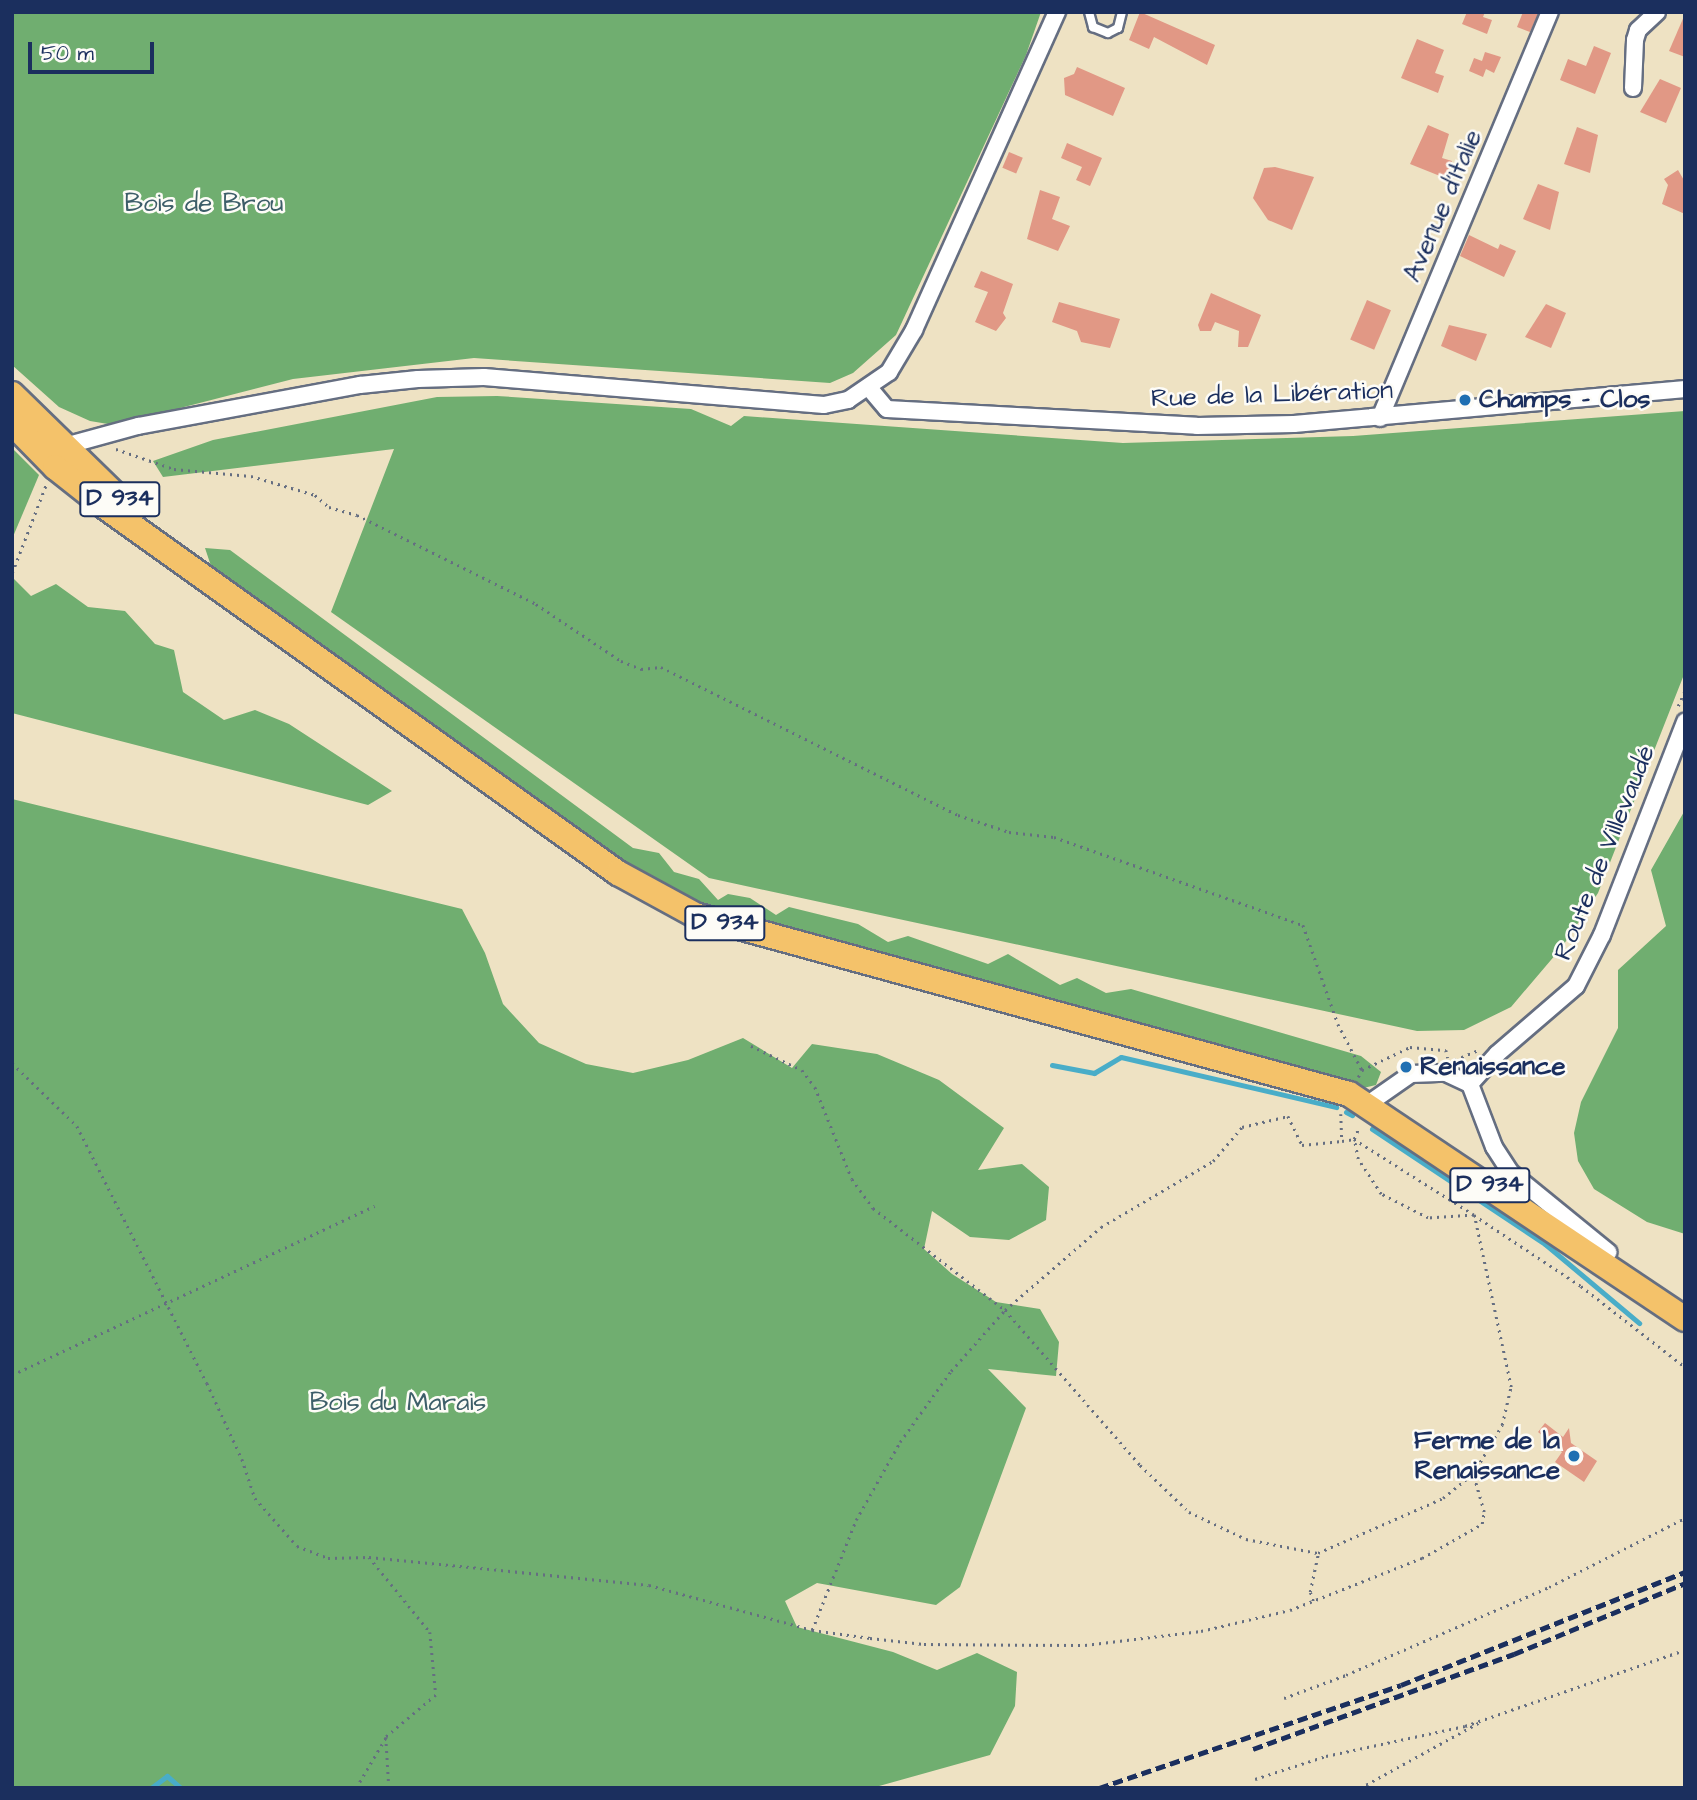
<!DOCTYPE html>
<meta charset="utf-8">
<style>
body{margin:0}
#map{position:relative;width:1697px;height:1800px;overflow:hidden;background:#eee2c3;font-family:"Architects Daughter",sans-serif}
div>[style]{position:absolute}
[style*='--x']{left:calc(var(--x)*1px);top:calc(var(--y)*1px);width:calc(var(--w)*1px);rotate:calc(var(--a)*1deg)}
.forest>*{inset:0;background:#70ae70}
.stream>*{height:5px;margin:-2.5px;padding:0 2.5px;transform-origin:2.5px;border-radius:2.5px;background:#49adc8}
.building>*{inset:0;background:#e19885;transform-origin:0 0}
.path>*{height:2.5px;margin-top:-1.25px;transform-origin:0;background:repeating-linear-gradient(90deg,#656e81 0 2px,transparent 0 7px)}
.roads{filter:drop-shadow(2px 0 #656e81) drop-shadow(-2px 0 #656e81) drop-shadow(0 2px #656e81) drop-shadow(0 -2px #656e81)}
.service>*{height:8px;margin:-4px;padding:0 4px;transform-origin:4px;border-radius:4px;background:#fff}
.minor>*{height:16px;margin:-8px;padding:0 8px;transform-origin:8px;border-radius:8px;background:#fff}
.primary>*{height:24px;margin:-12px;padding:0 12px;transform-origin:12px;border-radius:12px;background:#f4c26a}
.rail>*{height:5px;margin-top:-2.5px;transform-origin:0;background:repeating-linear-gradient(90deg,#1b2f5e 0 10px,transparent 0 15px)}
.dots>*{width:19px;height:19px;translate:-50% -50%;box-sizing:border-box;border:4px solid #fdfcf7;border-radius:50%}
span{translate:-50% -50%;white-space:nowrap;text-align:center;line-height:1.15;-webkit-text-stroke:5px #fdfcf7;paint-order:stroke}
.shield-label span{padding:2px 5px;background:#fdfcf7;border:2px solid;border-radius:5px;-webkit-text-stroke-width:0}
.shield-label{font-size:24px;color:#1b2f5e;font-weight:700}
.park-label{font-size:26px;color:#3d5e69}
.street-label{font-size:26px;color:#1b2f5e}
.poi-label{font-size:26px;color:#1b2f5e;font-weight:700}
.left{translate:0 -50%;text-align:left}
.right{translate:-100% -50%;text-align:right}
.frame{position:absolute;inset:0;border:14px solid #1b2f5e;pointer-events:none}
.scale{position:absolute;left:28px;top:42px;width:126px;height:32px;box-sizing:border-box;border:4px solid #1b2f5e;border-top:0;padding-left:9px;font-size:21px;line-height:24px;white-space:nowrap;color:#1b2f5e;-webkit-text-stroke:5px #fdfcf7;paint-order:stroke}
</style>
<div id="map">
<div class="forest">
<i style="clip-path:polygon(12px 12px,1041px 12px,1026px 55px,896px 335px,853px 373px,830px 383px,474px 358px,293px 379px,114px 425px,90px 421px,59px 407px,12px 365px)"></i>
<i style="clip-path:polygon(497px 396px,691px 409px,731px 426px,744px 416px,1123px 443px,1353px 436px,1685px 411px,1685px 672px,1598px 893px,1562px 947px,1511px 1007px,1464px 1030px,1417px 1031px,709px 878px,331px 612px,394px 449px,163px 477px,153px 461px,213px 440px,437px 397px)"></i>
<i style="clip-path:polygon(12px 448px,39px 475px,12px 539px)"></i>
<i style="clip-path:polygon(205px 548px,230px 550px,633px 848px,659px 853px,674px 872px,699px 879px,718px 900px,728px 894px,750px 898px,776px 915px,789px 907px,858px 924px,888px 942px,908px 936px,988px 964px,1008px 954px,1060px 985px,1077px 978px,1106px 993px,1131px 989px,1361px 1056px,1381px 1072px,1376px 1085px,1359px 1089px,1320px 1072px,731px 917px,687px 899px,626px 869px,212px 569px)"></i>
<i style="clip-path:polygon(12px 577px,31px 596px,56px 584px,88px 607px,125px 611px,155px 644px,174px 650px,183px 692px,224px 720px,255px 710px,289px 724px,392px 791px,368px 805px,12px 713px)"></i>
<i style="clip-path:polygon(12px 799px,462px 909px,485px 953px,503px 1004px,539px 1043px,586px 1064px,633px 1073px,688px 1060px,743px 1038px,792px 1068px,812px 1044px,877px 1054px,939px 1080px,1004px 1128px,978px 1170px,1022px 1164px,1049px 1187px,1046px 1220px,1009px 1240px,970px 1237px,932px 1211px,924px 1249px,952px 1274px,996px 1302px,1040px 1309px,1059px 1342px,1056px 1376px,988px 1369px,1026px 1408px,960px 1587px,936px 1605px,817px 1583px,785px 1601px,797px 1627px,893px 1652px,937px 1670px,977px 1653px,1017px 1672px,1015px 1706px,990px 1755px,872px 1788px,12px 1788px)"></i>
<i style="clip-path:polygon(1685px 810px,1685px 1234px,1647px 1222px,1594px 1189px,1578px 1161px,1574px 1133px,1581px 1102px,1618px 1028px,1618px 970px,1666px 926px,1651px 870px)"></i>
</div>
<div class="stream">
<i style="--x:1052;--y:1065;--w:43;--a:10.8"></i>
<i style="--x:1094;--y:1073;--w:31;--a:-31"></i>
<i style="--x:1121;--y:1057;--w:221;--a:13.1"></i>
<i style="--x:1346;--y:1112;--w:7;--a:27"></i>
<i style="--x:1372;--y:1129;--w:208;--a:33.6"></i>
<i style="--x:1545;--y:1244;--w:123;--a:40"></i>
<i style="--x:151;--y:1788;--w:20;--a:-37"></i>
<i style="--x:167;--y:1776;--w:18;--a:41"></i>
</div>
<div class="building">
<i style="clip-path:polygon(1140px 12px,1215px 45px,1207px 65px,1154px 37px,1149px 49px,1129px 40px)"></i>
<i style="clip-path:polygon(1467px 12px,1485px 12px,1483px 17px,1492px 20px,1487px 34px,1462px 24px)"></i>
<i style="clip-path:polygon(1523px 12px,1539px 12px,1530px 32px,1517px 27px)"></i>
<i style="clip-path:polygon(1685px 14px,1685px 57px,1669px 51px)"></i>
<i style="clip-path:polygon(1417px 39px,1444px 50px,1435px 73px,1444px 76px,1438px 93px,1401px 78px)"></i>
<i style="clip-path:polygon(1594px 46px,1611px 53px,1595px 94px,1560px 80px,1568px 59px,1586px 66px)"></i>
<i style="clip-path:polygon(1485px 52px,1501px 57px,1494px 73px,1486px 69px,1483px 77px,1469px 71px,1474px 58px,1482px 61px)"></i>
<i style="clip-path:polygon(1077px 67px,1125px 88px,1113px 116px,1065px 95px,1064px 78px,1074px 74px)"></i>
<i style="clip-path:polygon(1660px 79px,1681px 88px,1666px 123px,1640px 112px)"></i>
<i style="clip-path:polygon(1428px 125px,1449px 134px,1442px 158px,1452px 161px,1445px 178px,1410px 164px)"></i>
<i style="clip-path:polygon(1577px 127px,1598px 135px,1590px 173px,1564px 164px)"></i>
<i style="clip-path:polygon(1067px 143px,1102px 158px,1090px 186px,1076px 180px,1082px 167px,1061px 158px)"></i>
<i style="left:1009px;top:152px;width:15px;height:17px;rotate:23deg"></i>
<i style="clip-path:polygon(1275px 167px,1314px 177px,1292px 230px,1268px 220px,1253px 198px,1264px 168px)"></i>
<i style="clip-path:polygon(1678px 170px,1685px 182px,1685px 214px,1662px 204px,1668px 185px,1664px 179px)"></i>
<i style="clip-path:polygon(1538px 184px,1559px 192px,1550px 230px,1523px 219px)"></i>
<i style="clip-path:polygon(1040px 190px,1060px 197px,1052px 219px,1070px 226px,1058px 251px,1027px 239px)"></i>
<i style="clip-path:polygon(1469px 235px,1498px 249px,1500px 244px,1516px 251px,1504px 277px,1460px 256px)"></i>
<i style="clip-path:polygon(981px 271px,1013px 284px,1003px 313px,1006px 318px,996px 331px,975px 322px,988px 292px,974px 287px)"></i>
<i style="clip-path:polygon(1211px 293px,1261px 315px,1248px 347px,1238px 347px,1239px 331px,1215px 322px,1211px 331px,1200px 331px,1198px 325px)"></i>
<i style="left:1367px;top:300px;width:26px;height:43px;rotate:23deg"></i>
<i style="clip-path:polygon(1059px 302px,1120px 319px,1110px 348px,1081px 342px,1077px 331px,1052px 322px)"></i>
<i style="clip-path:polygon(1546px 304px,1566px 313px,1551px 348px,1525px 337px)"></i>
<i style="clip-path:polygon(1449px 325px,1487px 334px,1476px 361px,1441px 346px)"></i>
<i style="clip-path:polygon(1545px 1423px,1563px 1437px,1569px 1428px,1571px 1443px,1597px 1461px,1584px 1482px,1555px 1462px,1562px 1452px,1538px 1432px)"></i>
</div>
<div class="path">
<i style="--x:116;--y:449;--w:61;--a:19"></i>
<i style="--x:174;--y:469;--w:77;--a:5.2"></i>
<i style="--x:251;--y:476;--w:67;--a:16.5"></i>
<i style="--x:315;--y:495;--w:18;--a:41"></i>
<i style="--x:329;--y:507;--w:29;--a:16"></i>
<i style="--x:357;--y:515;--w:200;--a:26.4"></i>
<i style="--x:536;--y:604;--w:102;--a:33.8"></i>
<i style="--x:621;--y:661;--w:22;--a:22"></i>
<i style="--x:641;--y:669;--w:20;--a:-6"></i>
<i style="--x:661;--y:667;--w:332;--a:26.5"></i>
<i style="--x:958;--y:815;--w:54;--a:18.4"></i>
<i style="--x:1009;--y:832;--w:45;--a:6.3"></i>
<i style="--x:1054;--y:837;--w:264;--a:19.5"></i>
<i style="--x:1303;--y:925;--w:105;--a:70.5"></i>
<i style="--x:1338;--y:1024;--w:52;--a:62.4"></i>
<i style="--x:12;--y:573;--w:94;--a:-68.9"></i>
<i style="--x:1678;--y:706;--w:17;--a:-66"></i>
<i style="--x:751;--y:1046;--w:56;--a:25.2"></i>
<i style="--x:802;--y:1070;--w:21;--a:53"></i>
<i style="--x:815;--y:1087;--w:99;--a:68.1"></i>
<i style="--x:852;--y:1179;--w:36;--a:54"></i>
<i style="--x:873;--y:1208;--w:167;--a:37.7"></i>
<i style="--x:1005;--y:1310;--w:206;--a:48.9"></i>
<i style="--x:1140;--y:1465;--w:64;--a:43.7"></i>
<i style="--x:1455;--y:1060;--w:25;--a:-23"></i>
<i style="--x:12;--y:1063;--w:91;--a:44.1"></i>
<i style="--x:77;--y:1126;--w:288;--a:63.2"></i>
<i style="--x:207;--y:1383;--w:84;--a:65.3"></i>
<i style="--x:242;--y:1459;--w:41;--a:71.6"></i>
<i style="--x:255;--y:1498;--w:64;--a:48.8"></i>
<i style="--x:297;--y:1546;--w:33;--a:21"></i>
<i style="--x:328;--y:1558;--w:41;--a:-1.4"></i>
<i style="--x:369;--y:1557;--w:281;--a:5.7"></i>
<i style="--x:649;--y:1585;--w:169;--a:15.4"></i>
<i style="--x:812;--y:1630;--w:59;--a:7.9"></i>
<i style="--x:870;--y:1638;--w:54;--a:6.3"></i>
<i style="--x:924;--y:1644;--w:161;--a:0.4"></i>
<i style="--x:1085;--y:1645;--w:117;--a:-6.9"></i>
<i style="--x:1201;--y:1631;--w:91;--a:-13.3"></i>
<i style="--x:1290;--y:1610;--w:142;--a:-21.5"></i>
<i style="--x:1422;--y:1558;--w:69;--a:-29.5"></i>
<i style="--x:1482;--y:1524;--w:12;--a:-81"></i>
<i style="--x:1484;--y:1512;--w:40;--a:-106"></i>
<i style="--x:1358;--y:1077;--w:8;--a:-60"></i>
<i style="--x:1362;--y:1070;--w:53;--a:-25.6"></i>
<i style="--x:1410;--y:1047;--w:36;--a:5"></i>
<i style="--x:1446;--y:1050;--w:8;--a:76"></i>
<i style="--x:1341;--y:1114;--w:27;--a:88"></i>
<i style="--x:1342;--y:1141;--w:12;--a:-9"></i>
<i style="--x:1354;--y:1139;--w:142;--a:32.3"></i>
<i style="--x:1474;--y:1215;--w:128;--a:33.6"></i>
<i style="--x:1581;--y:1286;--w:132;--a:37.9"></i>
<i style="--x:12;--y:1375;--w:400;--a:-25"></i>
<i style="--x:1189;--y:1512;--w:63;--a:25.3"></i>
<i style="--x:1246;--y:1539;--w:73;--a:11"></i>
<i style="--x:1318;--y:1553;--w:137;--a:-23.7"></i>
<i style="--x:1443;--y:1498;--w:38;--a:-39"></i>
<i style="--x:1473;--y:1474;--w:57;--a:-59.4"></i>
<i style="--x:1502;--y:1425;--w:39;--a:-77"></i>
<i style="--x:1511;--y:1387;--w:176;--a:-102.1"></i>
<i style="--x:1474;--y:1215;--w:46;--a:176.3"></i>
<i style="--x:1428;--y:1218;--w:53;--a:-152.9"></i>
<i style="--x:1381;--y:1194;--w:42;--a:-123.3"></i>
<i style="--x:1358;--y:1159;--w:20;--a:-101"></i>
<i style="--x:1354;--y:1139;--w:13;--a:-67"></i>
<i style="--x:369;--y:1557;--w:97;--a:50.9"></i>
<i style="--x:430;--y:1632;--w:63;--a:84.6"></i>
<i style="--x:436;--y:1695;--w:65;--a:140"></i>
<i style="--x:386;--y:1737;--w:51;--a:86.6"></i>
<i style="--x:1313;--y:1601;--w:9;--a:-108"></i>
<i style="--x:1310;--y:1592;--w:40;--a:-78"></i>
<i style="--x:812;--y:1630;--w:118;--a:-68.2"></i>
<i style="--x:856;--y:1520;--w:90;--a:-60.6"></i>
<i style="--x:900;--y:1442;--w:87;--a:-54.3"></i>
<i style="--x:951;--y:1371;--w:81;--a:-48.5"></i>
<i style="--x:1005;--y:1310;--w:127;--a:-40.8"></i>
<i style="--x:1101;--y:1227;--w:130;--a:-30.5"></i>
<i style="--x:1213;--y:1161;--w:45;--a:-49.5"></i>
<i style="--x:1242;--y:1127;--w:47;--a:-13.4"></i>
<i style="--x:1288;--y:1116;--w:32;--a:64"></i>
<i style="--x:1302;--y:1145;--w:40;--a:-5.7"></i>
<i style="--x:1284;--y:1698;--w:66;--a:-20.4"></i>
<i style="--x:1346;--y:1675;--w:221;--a:-23.4"></i>
<i style="--x:1549;--y:1587;--w:153;--a:-26.9"></i>
<i style="--x:1255;--y:1779;--w:75;--a:-17.9"></i>
<i style="--x:1326;--y:1756;--w:142;--a:-12.2"></i>
<i style="--x:1465;--y:1726;--w:233;--a:-19.1"></i>
<i style="--x:356;--y:1788;--w:59;--a:-59.5"></i>
<i style="--x:1360;--y:1788;--w:135;--a:-28.8"></i>
</div>
<div class="roads">
<div class="service">
<i style="--x:1089;--y:12;--w:16;--a:75"></i>
<i style="--x:1093;--y:27;--w:16;--a:22"></i>
<i style="--x:1108;--y:33;--w:11;--a:-27"></i>
<i style="--x:1118;--y:28;--w:16;--a:-76"></i>
</div>
<div class="minor">
<i style="--x:1633;--y:88;--w:48;--a:-87.6"></i>
<i style="--x:1635;--y:40;--w:10;--a:-73"></i>
<i style="--x:1638;--y:30;--w:26;--a:-43"></i>
<i style="--x:870;--y:389;--w:26;--a:50"></i>
<i style="--x:887;--y:409;--w:310;--a:3.1"></i>
<i style="--x:1197;--y:426;--w:97;--a:-1.2"></i>
<i style="--x:1294;--y:424;--w:393;--a:-5.1"></i>
<i style="--x:1380;--y:418;--w:440;--a:-67.3"></i>
<i style="--x:61;--y:447;--w:80;--a:-15.3"></i>
<i style="--x:138;--y:426;--w:226;--a:-10.5"></i>
<i style="--x:360;--y:385;--w:58;--a:-5.9"></i>
<i style="--x:418;--y:379;--w:66;--a:-1.7"></i>
<i style="--x:484;--y:377;--w:341;--a:4.7"></i>
<i style="--x:824;--y:405;--w:25;--a:-12"></i>
<i style="--x:848;--y:400;--w:50;--a:-34.3"></i>
<i style="--x:889;--y:372;--w:49;--a:-59.2"></i>
<i style="--x:914;--y:330;--w:349;--a:-65.8"></i>
<i style="--x:1470;--y:1084;--w:40;--a:-48"></i>
<i style="--x:1497;--y:1054;--w:104;--a:-40.7"></i>
<i style="--x:1576;--y:986;--w:57;--a:-63"></i>
<i style="--x:1602;--y:935;--w:229;--a:-68.7"></i>
<i style="--x:1368;--y:1104;--w:52;--a:-34.9"></i>
<i style="--x:1411;--y:1074;--w:35;--a:-2"></i>
<i style="--x:1446;--y:1073;--w:26;--a:25"></i>
<i style="--x:1470;--y:1084;--w:67;--a:69.1"></i>
<i style="--x:1494;--y:1147;--w:30;--a:57"></i>
<i style="--x:1510;--y:1172;--w:127;--a:39.2"></i>
</div>
<div class="primary">
<i style="--x:12;--y:394;--w:168;--a:44.3"></i>
<i style="--x:12;--y:423;--w:62;--a:45.7"></i>
<i style="--x:55;--y:467;--w:63;--a:38.5"></i>
<i style="--x:104;--y:506;--w:632;--a:35.53"></i>
<i style="--x:618;--y:873;--w:88;--a:28.6"></i>
<i style="--x:695;--y:915;--w:678;--a:15.31"></i>
<i style="--x:1349;--y:1094;--w:404;--a:33.8"></i>
</div>
</div>
<div class="rail">
<i style="--x:1253;--y:1749;--w:278;--a:-20"></i>
<i style="--x:1514;--y:1654;--w:185;--a:-22.5"></i>
<i style="--x:1099;--y:1788;--w:319;--a:-18.8"></i>
<i style="--x:1401;--y:1685;--w:306;--a:-21.7"></i>
</div>
<div class="dots">
<i style="left:1465px;top:400px;background:#1f6fb2"></i>
<i style="left:1406px;top:1067px;background:#1f6fb2"></i>
<i style="left:1574px;top:1456px;background:#1f6fb2"></i>
</div>
<div class="shield-label">
<span style="left:120px;top:499px">D 934</span>
<span style="left:725px;top:923px">D 934</span>
<span style="left:1490px;top:1185px">D 934</span>
</div>
<div class="park-label">
<span style="left:204px;top:204px">Bois de Brou</span>
<span style="left:398px;top:1403px">Bois du Marais</span>
</div>
<div class="street-label">
<span style="left:1443px;top:206px;rotate:-67deg">Avenue d'Italie</span>
<span style="left:1272px;top:395px;rotate:-2deg">Rue de la Libération</span>
<span style="left:1605px;top:853px;rotate:-68deg">Route de Villevaudé</span>
</div>
<div class="poi-label">
<span class="left" style="left:1479px;top:400px">Champs - Clos</span>
<span class="left" style="left:1420px;top:1067px">Renaissance</span>
<span class="right" style="left:1560px;top:1456px">Ferme de la<br>Renaissance</span>
</div>
<div class="frame"></div>
<div class="scale">50 m</div>
</div>
